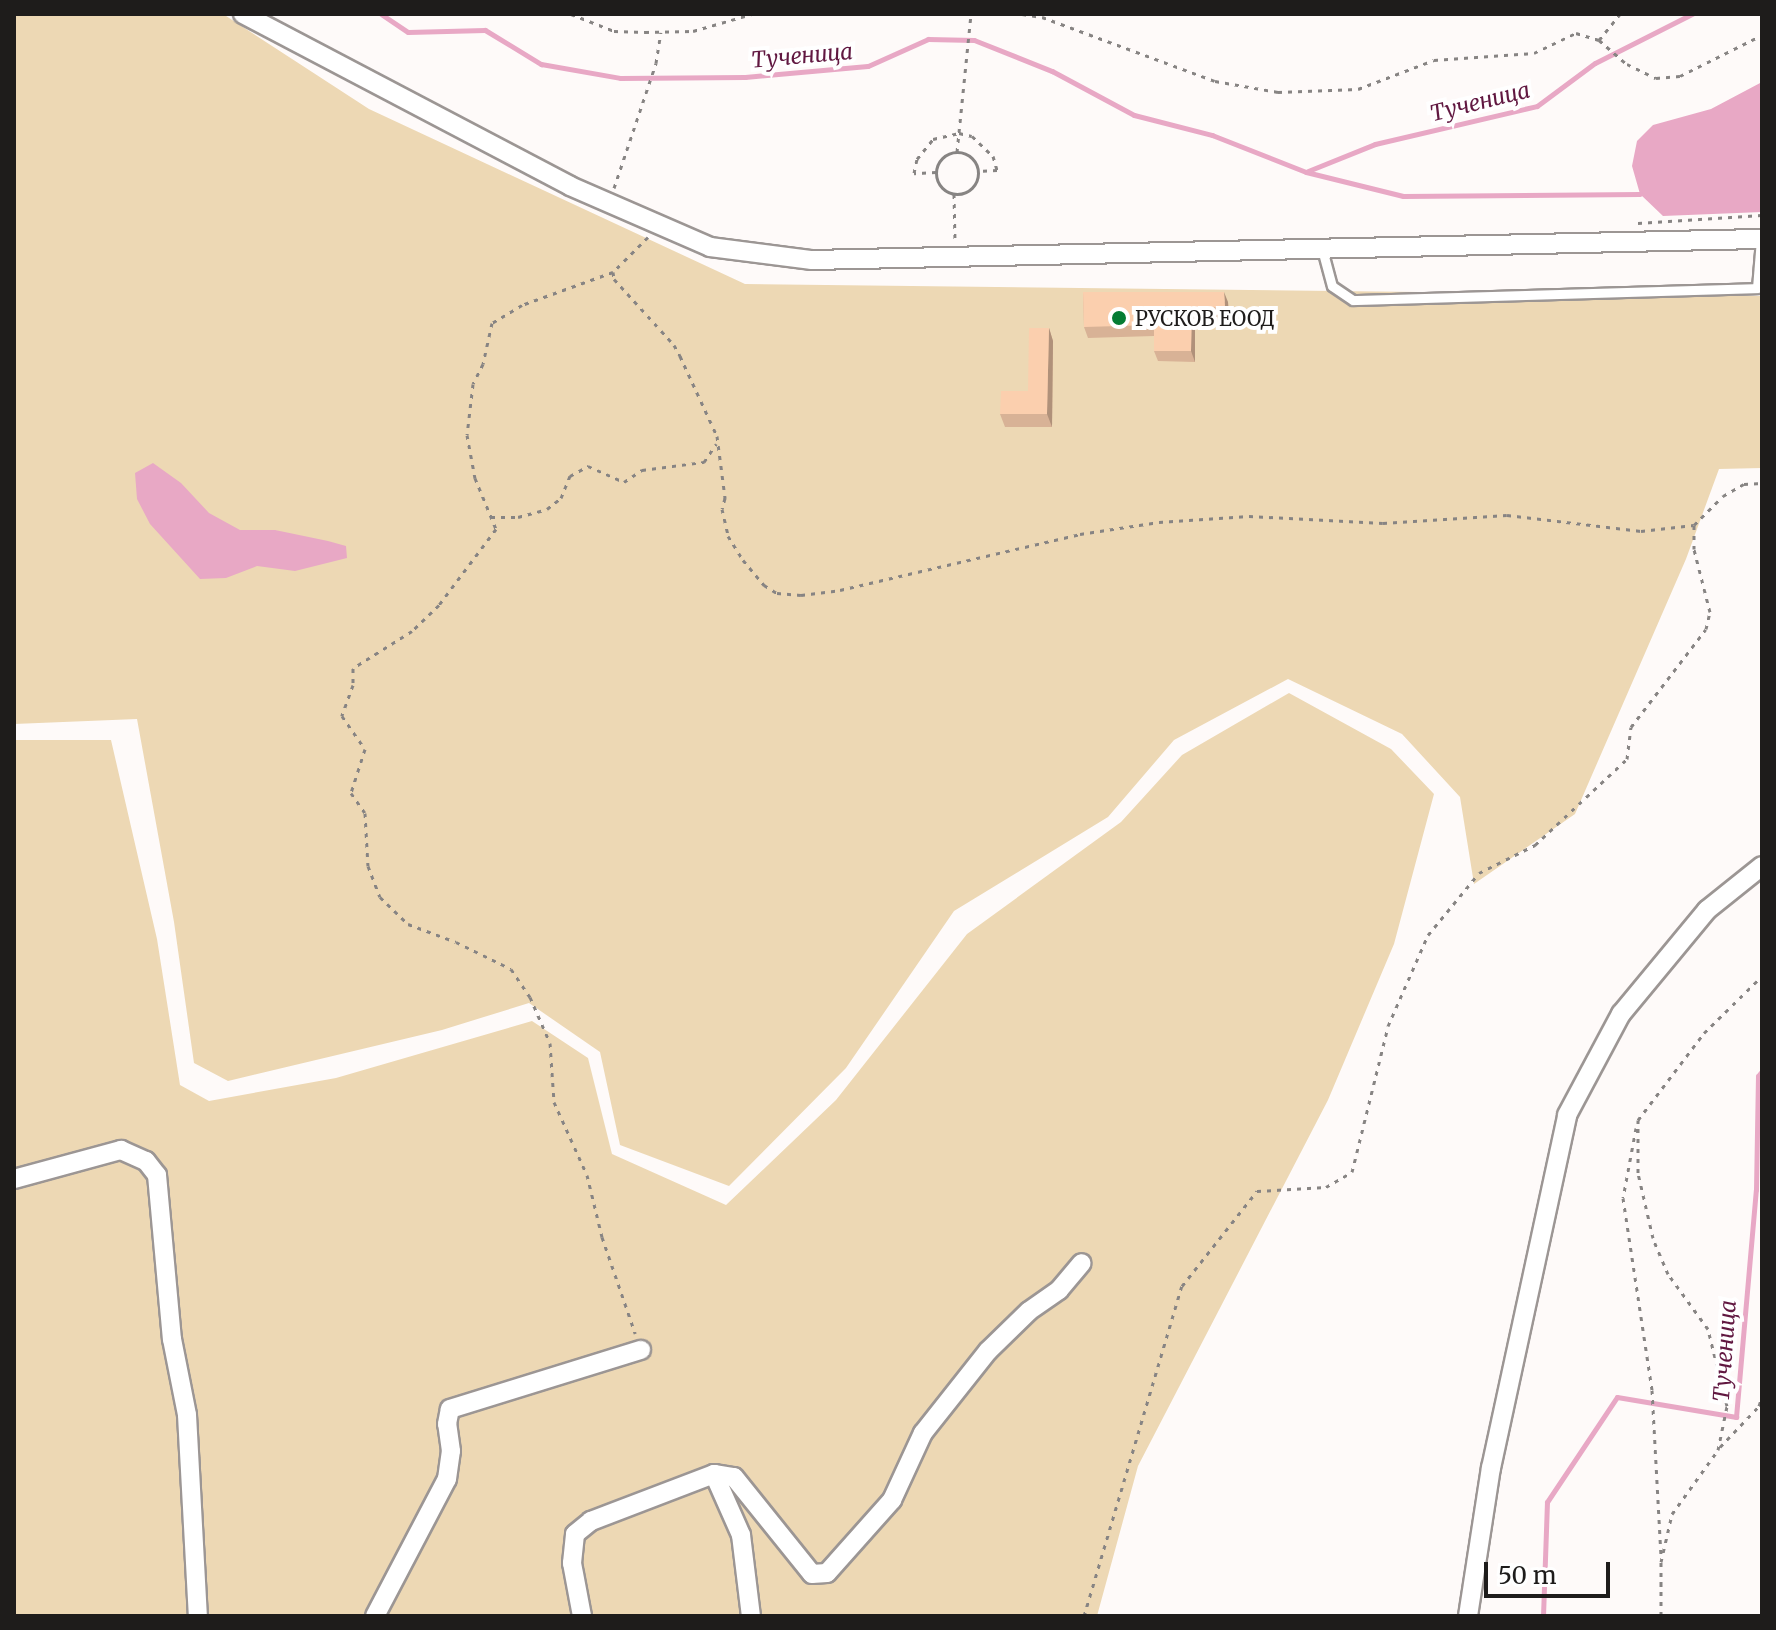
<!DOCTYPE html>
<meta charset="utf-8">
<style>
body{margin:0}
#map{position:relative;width:1776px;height:1630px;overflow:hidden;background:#fefaf9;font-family:Merriweather,serif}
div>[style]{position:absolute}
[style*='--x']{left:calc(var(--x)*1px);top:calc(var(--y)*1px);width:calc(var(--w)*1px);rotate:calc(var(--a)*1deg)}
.green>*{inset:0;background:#edd8b4}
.water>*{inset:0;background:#e8a8c5}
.stream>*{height:5px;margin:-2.5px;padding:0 2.5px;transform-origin:2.5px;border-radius:2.5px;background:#e8a8c5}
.path>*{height:3px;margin-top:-1.5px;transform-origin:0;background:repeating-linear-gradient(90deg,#878483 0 4px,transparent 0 10px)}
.path>.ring{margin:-1.5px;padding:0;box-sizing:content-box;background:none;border:3px solid #878483;border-radius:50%}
.roads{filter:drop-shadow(2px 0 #9c9694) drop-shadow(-2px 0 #9c9694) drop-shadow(0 2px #9c9694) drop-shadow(0 -2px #9c9694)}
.lane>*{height:9px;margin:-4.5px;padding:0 4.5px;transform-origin:4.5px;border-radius:4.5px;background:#fff}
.street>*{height:18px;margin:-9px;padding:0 9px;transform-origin:9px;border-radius:9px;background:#fff}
.wall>*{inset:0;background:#d8b296}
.shaded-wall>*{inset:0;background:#b0917a}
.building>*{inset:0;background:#fbcfae}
.dots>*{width:22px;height:22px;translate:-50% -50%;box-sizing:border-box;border:4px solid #fff;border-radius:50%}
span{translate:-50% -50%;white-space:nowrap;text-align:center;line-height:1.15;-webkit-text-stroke:8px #fff;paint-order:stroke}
.poi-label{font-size:20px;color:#1e1c1b}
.left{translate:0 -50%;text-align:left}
.water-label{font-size:22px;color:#611841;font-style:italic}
.frame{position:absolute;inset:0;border:16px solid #1e1c1b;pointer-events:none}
.scale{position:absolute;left:1484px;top:1562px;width:126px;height:36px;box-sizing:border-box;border:4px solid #1e1c1b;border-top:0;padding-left:10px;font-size:24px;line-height:28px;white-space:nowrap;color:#1e1c1b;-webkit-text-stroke:6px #fff;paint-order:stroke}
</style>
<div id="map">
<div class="green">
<i style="clip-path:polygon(14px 14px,223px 14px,369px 109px,745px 284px,1762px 296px,1762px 468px,1719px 469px,1686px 559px,1575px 814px,1474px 884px,1460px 797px,1402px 734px,1288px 679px,1174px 740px,1108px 817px,954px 911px,846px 1068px,729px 1186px,620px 1145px,600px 1052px,529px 1003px,442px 1030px,228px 1081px,194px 1063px,174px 922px,137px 719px,14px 724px)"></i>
<i style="clip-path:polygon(1289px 693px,1391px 749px,1434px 794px,1394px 944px,1328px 1100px,1138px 1466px,1097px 1616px,14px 1616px,14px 740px,111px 740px,157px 939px,180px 1085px,209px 1101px,336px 1078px,532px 1021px,588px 1058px,612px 1154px,726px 1205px,836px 1100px,967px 934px,1121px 822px,1182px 755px)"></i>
</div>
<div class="water">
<i style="clip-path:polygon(1762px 82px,1762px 212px,1663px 216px,1640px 194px,1632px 166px,1637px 141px,1653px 125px,1711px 109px)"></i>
<i style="clip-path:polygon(153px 463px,181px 483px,209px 513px,240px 530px,275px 530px,328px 541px,346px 546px,347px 558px,295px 571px,257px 566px,226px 578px,200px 579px,150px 524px,137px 499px,135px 473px)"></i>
</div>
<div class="stream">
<i style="--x:381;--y:14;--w:32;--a:34"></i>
<i style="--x:408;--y:32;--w:77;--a:-1.5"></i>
<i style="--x:485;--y:30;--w:66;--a:31.3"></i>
<i style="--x:541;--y:64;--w:80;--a:10"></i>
<i style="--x:620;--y:78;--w:125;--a:-0.5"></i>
<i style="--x:745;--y:77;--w:123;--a:-5.1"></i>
<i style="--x:868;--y:66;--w:66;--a:-24.2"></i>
<i style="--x:928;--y:39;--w:46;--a:1.2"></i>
<i style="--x:974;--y:40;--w:84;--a:21.7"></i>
<i style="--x:1052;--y:71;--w:93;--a:28.2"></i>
<i style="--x:1134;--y:115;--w:81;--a:14.4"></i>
<i style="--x:1212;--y:135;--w:101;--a:21.5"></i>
<i style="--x:1306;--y:172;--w:100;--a:13.9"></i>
<i style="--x:1403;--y:196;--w:237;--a:-0.5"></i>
<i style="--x:1308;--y:171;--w:72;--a:-21.9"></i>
<i style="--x:1375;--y:144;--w:166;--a:-13.2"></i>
<i style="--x:1537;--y:106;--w:72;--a:-36.6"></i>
<i style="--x:1595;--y:63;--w:109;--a:-26.8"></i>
<i style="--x:1543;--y:1616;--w:114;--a:-88"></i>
<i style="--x:1547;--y:1502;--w:126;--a:-56.3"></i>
<i style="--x:1617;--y:1397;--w:121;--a:9.5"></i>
<i style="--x:1736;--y:1417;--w:228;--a:-85"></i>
<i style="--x:1756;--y:1190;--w:114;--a:-89"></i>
<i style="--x:1758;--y:1076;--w:6;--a:-51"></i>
</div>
<div class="path">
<i style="--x:571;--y:14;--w:46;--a:21.6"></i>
<i style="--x:614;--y:31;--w:31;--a:2"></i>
<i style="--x:645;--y:32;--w:48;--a:-1.2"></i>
<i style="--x:693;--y:31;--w:61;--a:-16.1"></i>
<i style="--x:1022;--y:14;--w:20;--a:9"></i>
<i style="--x:1042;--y:17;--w:184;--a:20.3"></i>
<i style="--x:1215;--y:81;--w:64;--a:9.9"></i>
<i style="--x:1278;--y:92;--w:80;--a:-2.1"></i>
<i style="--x:1358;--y:89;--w:81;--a:-20.9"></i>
<i style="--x:1434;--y:60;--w:100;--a:-4"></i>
<i style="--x:1534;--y:53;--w:47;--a:-25.5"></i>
<i style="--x:1576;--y:33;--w:24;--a:17"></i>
<i style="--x:1599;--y:40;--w:37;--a:41"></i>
<i style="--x:1627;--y:64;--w:32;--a:26"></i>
<i style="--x:1656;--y:78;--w:24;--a:-5"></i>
<i style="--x:1680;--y:76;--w:92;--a:-26.6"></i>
<i style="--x:1599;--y:40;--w:33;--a:-51"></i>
<i class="ring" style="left:936px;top:152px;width:39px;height:39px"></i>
<i style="--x:957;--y:152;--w:139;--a:-84.2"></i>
<i style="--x:936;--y:172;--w:22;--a:177"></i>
<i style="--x:914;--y:173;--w:14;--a:-78"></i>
<i style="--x:917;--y:159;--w:26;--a:-51"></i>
<i style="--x:933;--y:139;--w:27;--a:-13"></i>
<i style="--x:959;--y:133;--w:13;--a:13"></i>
<i style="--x:972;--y:136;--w:29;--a:44"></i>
<i style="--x:993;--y:156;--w:15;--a:74"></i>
<i style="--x:997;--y:170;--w:19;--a:177"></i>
<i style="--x:614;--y:188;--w:132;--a:-71.4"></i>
<i style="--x:656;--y:63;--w:31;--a:-81"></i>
<i style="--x:954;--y:194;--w:47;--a:88.8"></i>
<i style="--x:1638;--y:223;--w:124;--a:-3.7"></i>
<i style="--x:648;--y:237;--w:49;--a:135"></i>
<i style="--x:613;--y:272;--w:7;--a:82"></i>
<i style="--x:614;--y:279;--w:89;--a:47.7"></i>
<i style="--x:674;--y:345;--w:13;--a:61"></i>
<i style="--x:680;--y:356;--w:88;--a:65.2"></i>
<i style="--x:717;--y:436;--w:63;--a:82.6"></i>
<i style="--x:725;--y:498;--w:11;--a:105"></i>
<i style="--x:722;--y:509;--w:28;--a:77"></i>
<i style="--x:728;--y:536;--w:28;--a:58"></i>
<i style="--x:743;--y:560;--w:33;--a:50"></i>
<i style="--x:764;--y:585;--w:15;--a:32"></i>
<i style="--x:777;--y:593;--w:24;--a:5"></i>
<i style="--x:801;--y:595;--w:39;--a:-7"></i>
<i style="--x:840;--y:590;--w:246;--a:-13.1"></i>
<i style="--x:1080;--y:534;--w:80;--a:-8.6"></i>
<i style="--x:1159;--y:522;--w:90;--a:-3.8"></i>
<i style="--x:1249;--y:516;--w:134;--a:3"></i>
<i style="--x:1383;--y:523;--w:124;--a:-3.7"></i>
<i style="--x:1507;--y:515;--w:135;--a:6.8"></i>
<i style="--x:1641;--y:531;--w:53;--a:-6.5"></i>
<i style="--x:613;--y:272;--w:97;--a:160.1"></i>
<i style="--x:522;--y:305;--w:35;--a:149"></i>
<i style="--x:492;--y:323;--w:42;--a:102.4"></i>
<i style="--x:483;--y:364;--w:22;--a:117"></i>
<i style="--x:473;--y:384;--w:51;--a:96.7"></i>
<i style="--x:467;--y:435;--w:44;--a:79.5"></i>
<i style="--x:475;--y:478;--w:55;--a:67.6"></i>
<i style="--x:496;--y:529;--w:95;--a:126.9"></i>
<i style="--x:439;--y:605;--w:37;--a:136"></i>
<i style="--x:412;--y:631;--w:70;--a:147.9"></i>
<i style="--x:353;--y:668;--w:17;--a:90"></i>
<i style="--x:353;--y:685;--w:33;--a:110"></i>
<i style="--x:342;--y:716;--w:40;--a:55.1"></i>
<i style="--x:365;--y:749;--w:46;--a:107.7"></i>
<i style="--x:351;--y:793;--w:24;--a:55"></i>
<i style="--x:365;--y:813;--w:53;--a:86.8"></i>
<i style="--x:368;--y:866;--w:33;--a:69"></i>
<i style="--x:380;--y:897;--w:39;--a:44"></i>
<i style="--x:408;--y:924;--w:51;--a:20.6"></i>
<i style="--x:456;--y:942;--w:61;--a:26.1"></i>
<i style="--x:511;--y:969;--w:34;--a:56"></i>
<i style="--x:530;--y:997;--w:50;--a:66.5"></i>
<i style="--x:550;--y:1043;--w:59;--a:86.1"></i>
<i style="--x:554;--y:1102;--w:80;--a:65.7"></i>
<i style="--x:587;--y:1175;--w:64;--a:76.4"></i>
<i style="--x:602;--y:1237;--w:102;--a:71"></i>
<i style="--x:491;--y:517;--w:27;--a:0"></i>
<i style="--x:518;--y:517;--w:30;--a:-15"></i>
<i style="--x:547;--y:509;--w:18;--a:-38"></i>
<i style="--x:561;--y:498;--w:24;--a:-68"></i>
<i style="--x:570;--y:476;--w:21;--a:-29"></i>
<i style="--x:588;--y:466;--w:39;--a:24"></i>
<i style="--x:624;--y:482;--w:22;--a:-34"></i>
<i style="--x:642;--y:470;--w:63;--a:-7.4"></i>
<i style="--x:704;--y:462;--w:22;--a:-56"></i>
<i style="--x:1636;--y:1128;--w:71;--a:100.5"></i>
<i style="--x:1623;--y:1198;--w:194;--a:81.4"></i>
<i style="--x:1652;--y:1390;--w:167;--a:86.9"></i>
<i style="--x:1720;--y:1447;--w:57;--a:-46.4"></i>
<i style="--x:1759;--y:1406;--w:10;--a:-73"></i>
<i style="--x:1084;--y:1616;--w:344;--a:-73.5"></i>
<i style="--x:1182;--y:1286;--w:121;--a:-51.7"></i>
<i style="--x:1257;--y:1191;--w:69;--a:-3.3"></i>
<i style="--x:1326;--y:1187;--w:30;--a:-30"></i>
<i style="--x:1352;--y:1172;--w:150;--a:-76.1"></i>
<i style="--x:1388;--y:1026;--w:99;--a:-66.3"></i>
<i style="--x:1428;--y:935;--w:80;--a:-50.6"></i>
<i style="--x:1479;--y:873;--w:63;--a:-26.6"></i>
<i style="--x:1535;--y:845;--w:126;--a:-43.1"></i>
<i style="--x:1627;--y:759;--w:32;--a:-83"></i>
<i style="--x:1631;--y:727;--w:123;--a:-52.6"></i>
<i style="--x:1706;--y:629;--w:17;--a:-77"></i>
<i style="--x:1710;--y:612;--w:65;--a:-104.3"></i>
<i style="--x:1694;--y:549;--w:24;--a:-90"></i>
<i style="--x:1694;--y:525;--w:41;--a:-45"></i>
<i style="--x:1723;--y:496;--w:24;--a:-30"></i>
<i style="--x:1744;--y:484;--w:18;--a:-3"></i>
<i style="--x:1661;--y:1616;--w:54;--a:-90"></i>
<i style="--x:1661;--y:1562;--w:49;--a:-77.1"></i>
<i style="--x:1672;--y:1514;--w:79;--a:-54.3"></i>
<i style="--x:1718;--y:1450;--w:45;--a:-78.4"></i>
<i style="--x:1727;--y:1406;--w:79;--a:-103.9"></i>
<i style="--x:1708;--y:1329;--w:68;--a:-126"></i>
<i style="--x:1668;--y:1274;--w:39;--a:-113"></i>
<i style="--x:1653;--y:1238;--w:67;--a:-103"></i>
<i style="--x:1638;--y:1173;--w:53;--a:-90"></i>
<i style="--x:1638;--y:1120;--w:109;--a:-52.8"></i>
<i style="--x:1704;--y:1033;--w:81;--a:-44.5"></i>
</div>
<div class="roads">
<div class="lane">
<i style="--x:1322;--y:249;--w:38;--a:75"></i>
<i style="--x:1332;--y:286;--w:25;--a:34"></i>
<i style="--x:1353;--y:300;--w:404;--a:-1.7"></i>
<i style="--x:1757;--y:288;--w:49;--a:-85.3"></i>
</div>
<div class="street">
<i style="--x:243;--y:14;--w:369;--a:27.7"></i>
<i style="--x:570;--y:186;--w:153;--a:23.5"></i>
<i style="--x:710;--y:247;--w:103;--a:7.3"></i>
<i style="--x:812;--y:260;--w:950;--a:-1.27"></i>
<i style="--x:14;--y:1179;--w:111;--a:-15.2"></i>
<i style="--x:121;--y:1150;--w:27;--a:24"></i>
<i style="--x:146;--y:1161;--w:18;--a:52"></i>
<i style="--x:157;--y:1175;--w:165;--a:84.8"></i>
<i style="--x:172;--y:1339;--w:77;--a:78.8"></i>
<i style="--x:187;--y:1415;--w:201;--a:86.9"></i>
<i style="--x:714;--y:1474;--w:67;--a:66.1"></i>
<i style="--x:741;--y:1535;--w:82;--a:83"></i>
<i style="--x:375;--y:1616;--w:155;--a:-62.3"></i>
<i style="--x:447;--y:1479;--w:28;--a:-82"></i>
<i style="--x:451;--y:1451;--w:27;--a:-98"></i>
<i style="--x:447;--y:1424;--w:15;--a:-79"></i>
<i style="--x:450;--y:1409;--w:200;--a:-17.2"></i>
<i style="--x:582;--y:1616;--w:54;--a:-100.7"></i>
<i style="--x:572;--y:1563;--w:29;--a:-84"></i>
<i style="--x:575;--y:1534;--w:21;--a:-39"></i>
<i style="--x:591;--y:1521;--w:132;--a:-20.9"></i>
<i style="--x:714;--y:1474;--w:20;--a:9"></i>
<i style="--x:734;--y:1477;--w:124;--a:51.2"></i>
<i style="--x:812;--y:1574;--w:15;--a:-4"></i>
<i style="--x:827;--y:1573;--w:98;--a:-48.3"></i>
<i style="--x:892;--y:1500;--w:74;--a:-65.2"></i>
<i style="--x:923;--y:1433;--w:105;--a:-51.6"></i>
<i style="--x:988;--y:1351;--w:57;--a:-44.3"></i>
<i style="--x:1029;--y:1311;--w:37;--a:-35"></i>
<i style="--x:1059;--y:1290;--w:35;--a:-50"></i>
<i style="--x:1468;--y:1616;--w:150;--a:-81.2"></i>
<i style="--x:1491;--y:1468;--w:361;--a:-77.8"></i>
<i style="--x:1567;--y:1115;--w:115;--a:-61.9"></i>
<i style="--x:1621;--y:1014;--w:135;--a:-50.4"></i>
<i style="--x:1707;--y:910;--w:70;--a:-38.7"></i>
</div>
</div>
<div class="wall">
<i style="clip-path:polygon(1083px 292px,1228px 302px,1229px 317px,1195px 318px,1195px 362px,1158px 361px,1154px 351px,1154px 336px,1088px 338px,1084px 327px)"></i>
<i style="clip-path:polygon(1049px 328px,1053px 341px,1052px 427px,1005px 427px,1000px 414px,1028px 391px)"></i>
</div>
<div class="shaded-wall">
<i style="clip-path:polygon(1224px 292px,1228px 302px,1229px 317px,1225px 307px)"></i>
<i style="clip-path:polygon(1192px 308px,1195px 318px,1195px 362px,1191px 351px)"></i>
<i style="clip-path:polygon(1049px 328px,1053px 341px,1052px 427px,1047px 414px)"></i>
</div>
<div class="building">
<i style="clip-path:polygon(1083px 292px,1224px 292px,1225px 307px,1192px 308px,1191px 351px,1154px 351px,1154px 325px,1084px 327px)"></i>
<i style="clip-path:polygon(1029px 328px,1049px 328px,1047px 414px,1000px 414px,1001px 391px,1028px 391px)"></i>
</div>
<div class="dots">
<i style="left:1119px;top:318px;background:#057c33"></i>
</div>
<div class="poi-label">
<span class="left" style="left:1135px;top:318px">РУСКОВ ЕООД</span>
</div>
<div class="water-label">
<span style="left:802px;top:56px;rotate:-5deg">Тученица</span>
<span style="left:1480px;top:102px;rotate:-14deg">Тученица</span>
<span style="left:1725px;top:1351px;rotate:-86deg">Тученица</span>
</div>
<div class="frame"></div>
<div class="scale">50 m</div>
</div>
